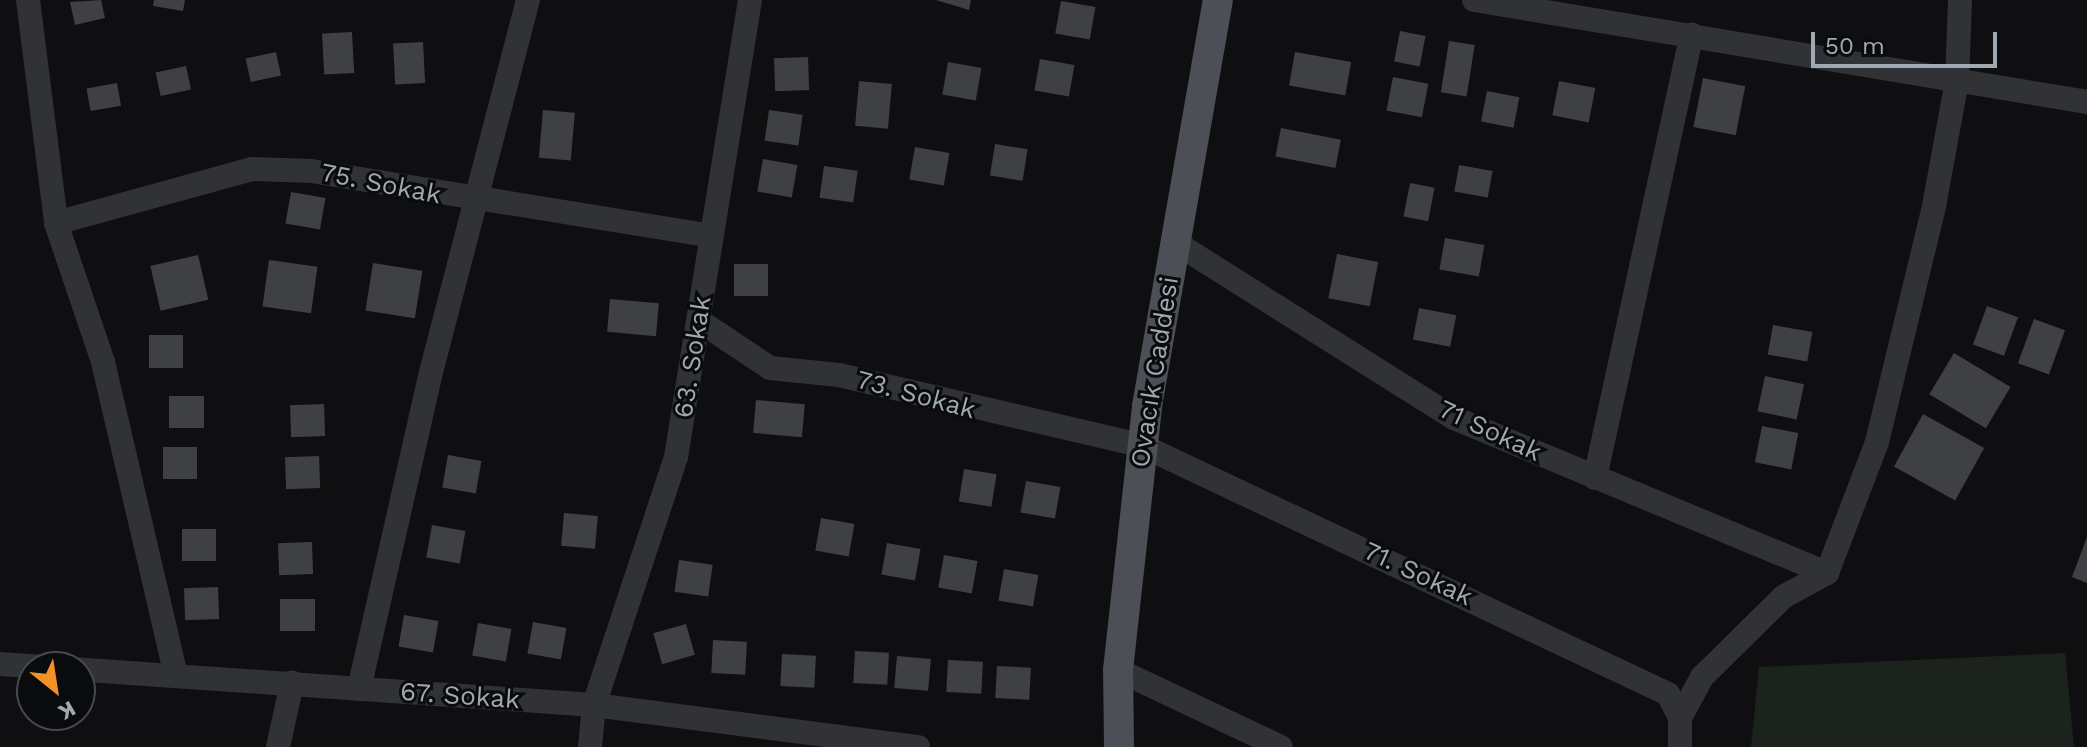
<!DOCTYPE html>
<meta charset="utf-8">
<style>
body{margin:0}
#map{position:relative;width:2087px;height:747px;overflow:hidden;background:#0f0f11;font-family:"Work Sans",sans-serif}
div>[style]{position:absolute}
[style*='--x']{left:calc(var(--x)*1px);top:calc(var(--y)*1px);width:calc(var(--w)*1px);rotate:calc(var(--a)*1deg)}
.green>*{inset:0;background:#1c231c}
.building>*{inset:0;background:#3e4044;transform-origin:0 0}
.minor>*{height:24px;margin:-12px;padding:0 12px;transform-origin:12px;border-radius:12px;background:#303236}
.major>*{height:30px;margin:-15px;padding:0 15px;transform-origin:15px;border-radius:15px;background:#4c4f55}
span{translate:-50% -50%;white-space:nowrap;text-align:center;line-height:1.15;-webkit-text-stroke:6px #0a0b0c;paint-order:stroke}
.street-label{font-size:26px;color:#a0a8b2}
.north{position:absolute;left:16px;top:651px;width:80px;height:80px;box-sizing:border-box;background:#0a0b0c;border:2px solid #464a4e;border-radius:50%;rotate:150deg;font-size:22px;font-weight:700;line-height:32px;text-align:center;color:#a0a8b2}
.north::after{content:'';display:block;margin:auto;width:28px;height:36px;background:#f29126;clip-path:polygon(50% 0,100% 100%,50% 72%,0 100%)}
.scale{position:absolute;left:1811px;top:32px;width:186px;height:36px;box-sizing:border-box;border:4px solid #a0a8b2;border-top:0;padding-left:10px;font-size:24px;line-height:28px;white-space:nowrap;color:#a0a8b2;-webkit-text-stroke:6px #0a0b0c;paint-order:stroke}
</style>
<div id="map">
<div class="green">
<i style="clip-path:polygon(2065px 653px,2074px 747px,1751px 747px,1759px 667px)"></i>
</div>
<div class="building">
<i style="clip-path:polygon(101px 0,105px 18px,75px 25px,70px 2px)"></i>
<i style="clip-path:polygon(154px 0,185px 0,183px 11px,153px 6px)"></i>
<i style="clip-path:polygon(936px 0,971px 0,969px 10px)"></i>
<i style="left:1061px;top:1px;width:35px;height:33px;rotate:10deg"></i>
<i style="left:1400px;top:31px;width:26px;height:31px;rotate:11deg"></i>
<i style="left:352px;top:32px;width:41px;height:30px;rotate:87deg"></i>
<i style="left:1449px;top:41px;width:26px;height:52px;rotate:9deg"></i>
<i style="left:423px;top:42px;width:41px;height:30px;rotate:87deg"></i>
<i style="left:276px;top:52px;width:24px;height:31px;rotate:78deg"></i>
<i style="left:1295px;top:52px;width:57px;height:34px;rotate:10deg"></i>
<i style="left:808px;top:57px;width:33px;height:34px;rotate:88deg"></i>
<i style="left:1040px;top:59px;width:35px;height:32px;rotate:10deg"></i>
<i style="left:948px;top:62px;width:34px;height:33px;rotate:10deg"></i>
<i style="left:186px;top:66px;width:24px;height:31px;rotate:78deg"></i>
<i style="left:1393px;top:77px;width:36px;height:34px;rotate:11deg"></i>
<i style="left:1703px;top:78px;width:43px;height:50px;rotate:11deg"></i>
<i style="left:859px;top:81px;width:33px;height:45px;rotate:5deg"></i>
<i style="left:1559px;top:81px;width:37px;height:35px;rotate:11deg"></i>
<i style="left:117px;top:83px;width:23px;height:31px;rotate:80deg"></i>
<i style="left:1487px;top:91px;width:33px;height:31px;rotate:11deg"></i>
<i style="left:543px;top:110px;width:32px;height:48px;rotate:5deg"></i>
<i style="left:769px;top:110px;width:34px;height:31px;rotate:8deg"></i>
<i style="left:1281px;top:128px;width:61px;height:29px;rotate:11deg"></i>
<i style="left:995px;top:144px;width:33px;height:32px;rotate:9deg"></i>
<i style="left:915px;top:147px;width:35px;height:33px;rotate:10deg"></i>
<i style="left:763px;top:159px;width:35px;height:33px;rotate:10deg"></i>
<i style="left:1459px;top:165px;width:34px;height:27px;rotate:10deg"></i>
<i style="left:824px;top:166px;width:34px;height:32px;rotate:8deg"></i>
<i style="left:1410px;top:183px;width:25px;height:34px;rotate:11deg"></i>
<i style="left:291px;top:192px;width:35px;height:32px;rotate:10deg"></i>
<i style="left:1445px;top:238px;width:40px;height:32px;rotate:10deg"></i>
<i style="left:1337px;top:254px;width:42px;height:45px;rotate:11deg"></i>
<i style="left:198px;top:255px;width:46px;height:49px;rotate:77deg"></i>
<i style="left:269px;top:260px;width:49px;height:47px;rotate:8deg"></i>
<i style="left:373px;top:263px;width:50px;height:48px;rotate:9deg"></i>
<i style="left:734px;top:264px;width:34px;height:32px"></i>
<i style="left:610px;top:299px;width:49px;height:33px;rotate:5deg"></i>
<i style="left:1987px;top:306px;width:33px;height:41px;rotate:20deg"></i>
<i style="left:1419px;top:308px;width:38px;height:32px;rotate:11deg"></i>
<i style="left:2034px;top:319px;width:33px;height:47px;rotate:20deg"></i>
<i style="left:1773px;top:325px;width:40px;height:30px;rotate:10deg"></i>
<i style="left:149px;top:335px;width:34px;height:33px"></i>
<i style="left:1954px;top:353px;width:66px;height:48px;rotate:31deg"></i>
<i style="left:1765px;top:376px;width:40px;height:36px;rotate:12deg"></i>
<i style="left:204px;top:396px;width:32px;height:35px;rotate:90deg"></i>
<i style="left:756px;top:400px;width:49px;height:33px;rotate:5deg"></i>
<i style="left:324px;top:404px;width:32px;height:34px;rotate:88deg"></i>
<i style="left:1923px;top:414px;width:70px;height:60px;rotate:29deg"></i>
<i style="left:1762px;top:426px;width:37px;height:37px;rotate:11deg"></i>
<i style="left:163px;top:447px;width:34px;height:32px"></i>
<i style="left:448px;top:455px;width:34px;height:33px;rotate:10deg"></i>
<i style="left:319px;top:456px;width:32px;height:34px;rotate:88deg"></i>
<i style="left:964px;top:469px;width:33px;height:33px;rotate:9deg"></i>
<i style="left:1026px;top:481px;width:35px;height:32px;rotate:10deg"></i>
<i style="left:564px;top:513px;width:34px;height:33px;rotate:5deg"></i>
<i style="left:821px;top:518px;width:34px;height:33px;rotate:10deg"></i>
<i style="left:432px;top:525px;width:34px;height:33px;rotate:10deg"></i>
<i style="left:216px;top:529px;width:32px;height:34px;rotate:90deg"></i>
<i style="clip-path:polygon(2087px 537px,2087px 583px,2072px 577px)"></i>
<i style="left:312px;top:542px;width:32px;height:34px;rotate:88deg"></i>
<i style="left:887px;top:543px;width:34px;height:32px;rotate:10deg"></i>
<i style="left:944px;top:555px;width:34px;height:33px;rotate:10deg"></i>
<i style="left:679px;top:560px;width:34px;height:32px;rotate:8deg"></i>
<i style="left:1004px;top:569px;width:35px;height:32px;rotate:10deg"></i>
<i style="left:218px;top:587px;width:32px;height:34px;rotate:88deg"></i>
<i style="left:315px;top:599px;width:32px;height:35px;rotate:90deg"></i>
<i style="left:404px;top:615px;width:35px;height:32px;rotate:10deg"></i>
<i style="left:533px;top:622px;width:34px;height:32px;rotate:10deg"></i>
<i style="left:478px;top:623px;width:34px;height:33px;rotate:10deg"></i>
<i style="left:686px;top:624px;width:32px;height:34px;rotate:74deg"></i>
<i style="left:713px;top:640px;width:34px;height:33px;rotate:3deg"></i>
<i style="left:855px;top:651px;width:34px;height:32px;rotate:3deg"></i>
<i style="left:782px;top:654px;width:34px;height:32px;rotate:3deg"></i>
<i style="left:897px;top:656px;width:34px;height:32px;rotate:5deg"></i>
<i style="left:948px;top:660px;width:35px;height:32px;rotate:3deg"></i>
<i style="left:997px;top:666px;width:34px;height:32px;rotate:3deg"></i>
</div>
<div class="minor">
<i style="--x:28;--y:0;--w:225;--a:82.8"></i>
<i style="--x:56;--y:223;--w:147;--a:71.3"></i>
<i style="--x:103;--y:362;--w:318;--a:76.9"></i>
<i style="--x:1474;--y:0;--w:621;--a:9.45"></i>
<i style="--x:56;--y:223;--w:203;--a:-15.4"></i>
<i style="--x:252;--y:169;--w:59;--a:1.9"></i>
<i style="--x:311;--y:171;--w:405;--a:9.2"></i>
<i style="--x:1176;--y:243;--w:328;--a:32.2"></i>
<i style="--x:1454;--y:418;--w:404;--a:22.6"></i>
<i style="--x:701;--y:322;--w:83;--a:33.7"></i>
<i style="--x:770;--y:368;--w:69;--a:5.8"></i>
<i style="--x:839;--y:375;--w:312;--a:13.1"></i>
<i style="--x:1143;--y:446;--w:581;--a:25.29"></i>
<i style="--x:1668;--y:694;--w:27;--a:63"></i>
<i style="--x:1595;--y:478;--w:454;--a:-77.7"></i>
<i style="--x:0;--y:664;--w:595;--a:3.95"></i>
<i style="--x:594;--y:705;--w:327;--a:7.4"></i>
<i style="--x:1118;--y:670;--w:180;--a:25.3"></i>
<i style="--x:359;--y:689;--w:321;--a:-77.2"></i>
<i style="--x:430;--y:376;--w:389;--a:-75.4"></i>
<i style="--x:278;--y:747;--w:66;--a:-77.7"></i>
<i style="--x:590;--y:747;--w:42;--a:-84.6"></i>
<i style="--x:594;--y:705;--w:261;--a:-71.7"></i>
<i style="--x:676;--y:457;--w:463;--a:-80.8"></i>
<i style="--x:1680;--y:747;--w:29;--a:-90"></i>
<i style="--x:1680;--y:718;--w:47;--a:-61.8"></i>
<i style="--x:1702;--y:677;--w:114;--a:-44.6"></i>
<i style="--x:1783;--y:597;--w:50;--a:-28.6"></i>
<i style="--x:1827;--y:573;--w:140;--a:-69.1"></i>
<i style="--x:1877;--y:442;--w:243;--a:-76.4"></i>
<i style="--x:1934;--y:206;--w:127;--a:-79.6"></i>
<i style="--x:1957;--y:81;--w:81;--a:-87.9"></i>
</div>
<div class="major">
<i style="--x:1119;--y:747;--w:77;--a:-90.7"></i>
<i style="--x:1118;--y:670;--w:266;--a:-83.7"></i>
<i style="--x:1147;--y:406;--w:412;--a:-80.1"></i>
</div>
<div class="street-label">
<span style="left:381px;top:184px;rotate:11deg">75. Sokak</span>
<span style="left:693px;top:357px;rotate:-81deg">63. Sokak</span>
<span style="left:1155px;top:372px;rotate:-81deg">Ovacık Caddesi</span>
<span style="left:916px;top:395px;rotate:15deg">73. Sokak</span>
<span style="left:1490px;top:431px;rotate:25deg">71 Sokak</span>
<span style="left:1418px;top:574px;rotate:25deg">71. Sokak</span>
<span style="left:460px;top:696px;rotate:4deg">67. Sokak</span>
</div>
<div class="north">K</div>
<div class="scale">50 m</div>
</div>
